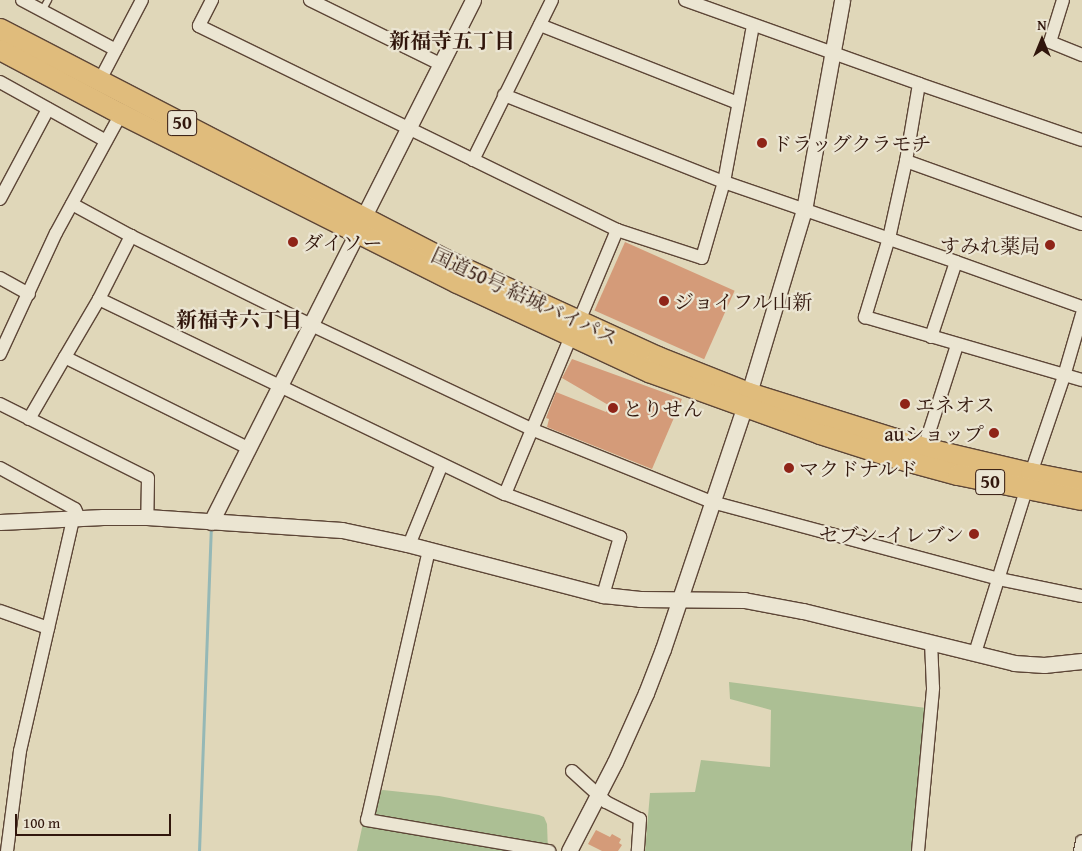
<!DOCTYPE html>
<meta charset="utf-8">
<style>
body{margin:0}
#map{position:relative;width:1082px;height:851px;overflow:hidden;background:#e0d7b9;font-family:"Gentium Book Plus","Noto Serif JP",serif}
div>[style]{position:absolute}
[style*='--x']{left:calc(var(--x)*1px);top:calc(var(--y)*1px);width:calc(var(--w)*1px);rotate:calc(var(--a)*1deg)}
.green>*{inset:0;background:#acbf94}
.stream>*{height:3px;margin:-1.5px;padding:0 1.5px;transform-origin:1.5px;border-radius:1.5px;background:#95b8b6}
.building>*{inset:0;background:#d49b79;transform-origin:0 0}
.roads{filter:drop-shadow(1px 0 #5d4637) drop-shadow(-1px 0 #5d4637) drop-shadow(0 1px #5d4637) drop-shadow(0 -1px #5d4637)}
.service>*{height:6px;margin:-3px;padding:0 3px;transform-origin:3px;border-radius:3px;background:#ebe5d2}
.minor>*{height:12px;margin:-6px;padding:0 6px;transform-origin:6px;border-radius:6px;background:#ebe5d2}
.tertiary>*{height:15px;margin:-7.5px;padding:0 7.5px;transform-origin:7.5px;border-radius:7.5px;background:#ebe5d2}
.trunk>*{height:20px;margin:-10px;padding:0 10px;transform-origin:10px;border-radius:10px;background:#e0bc7c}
.dots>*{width:14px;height:14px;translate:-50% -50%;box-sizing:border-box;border:2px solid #ebe5d2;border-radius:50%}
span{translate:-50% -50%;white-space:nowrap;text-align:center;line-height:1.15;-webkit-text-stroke:4.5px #ebe5d2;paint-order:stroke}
.shield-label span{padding:1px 4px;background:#ebe5d2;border:1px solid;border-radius:4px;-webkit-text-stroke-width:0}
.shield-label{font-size:19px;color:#31160c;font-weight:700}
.poi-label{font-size:20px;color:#31160c}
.left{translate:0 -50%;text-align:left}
.right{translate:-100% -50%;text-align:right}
.street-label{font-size:20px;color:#31160c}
.neighbourhood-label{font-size:21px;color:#31160c;font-weight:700}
.north{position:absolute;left:1017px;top:15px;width:50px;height:50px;-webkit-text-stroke:4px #ebe5d2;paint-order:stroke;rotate:0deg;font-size:14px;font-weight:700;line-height:20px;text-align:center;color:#31160c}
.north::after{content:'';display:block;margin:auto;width:18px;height:22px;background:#31160c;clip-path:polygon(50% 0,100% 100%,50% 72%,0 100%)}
.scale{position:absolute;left:15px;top:814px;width:156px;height:22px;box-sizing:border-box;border:2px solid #31160c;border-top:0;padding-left:6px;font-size:15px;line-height:18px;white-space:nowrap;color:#31160c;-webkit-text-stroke:4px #ebe5d2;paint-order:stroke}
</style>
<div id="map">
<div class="green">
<i style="clip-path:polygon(729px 682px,926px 708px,914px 851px,645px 851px,650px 793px,695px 792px,701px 760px,770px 767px,771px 710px,730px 699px)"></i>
<i style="clip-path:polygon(383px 790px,439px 796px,539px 815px,544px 817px,547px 824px,548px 851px,357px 851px,366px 809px,377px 792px)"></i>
</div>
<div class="stream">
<i style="--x:199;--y:851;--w:324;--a:-87.9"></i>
</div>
<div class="building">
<i style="left:625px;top:242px;width:120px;height:75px;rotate:24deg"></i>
<i style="clip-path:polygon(572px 359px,682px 399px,652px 469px,547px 427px,549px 419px,546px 418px,556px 392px,606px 412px,610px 406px,562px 378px)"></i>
<i style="clip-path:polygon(596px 830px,610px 837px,612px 834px,621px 839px,619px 843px,622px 845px,618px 851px,602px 851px,588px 844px)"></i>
</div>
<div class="roads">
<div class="service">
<i style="--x:42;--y:11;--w:13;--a:-61"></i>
</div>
<div class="minor">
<i style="--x:22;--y:0;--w:106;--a:28"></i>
<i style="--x:212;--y:0;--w:29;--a:117"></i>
<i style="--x:199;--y:26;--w:465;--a:26"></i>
<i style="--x:617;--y:230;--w:89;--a:18.2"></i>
<i style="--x:702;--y:258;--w:79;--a:-73.9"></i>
<i style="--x:724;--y:182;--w:159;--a:-79.5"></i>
<i style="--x:310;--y:0;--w:147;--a:26.2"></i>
<i style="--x:685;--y:0;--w:249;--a:19.7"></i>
<i style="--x:919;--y:84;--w:78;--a:99.6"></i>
<i style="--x:906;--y:161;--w:79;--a:102.4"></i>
<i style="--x:889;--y:238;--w:83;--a:106.9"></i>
<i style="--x:865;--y:317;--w:226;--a:16.2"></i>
<i style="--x:1063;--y:0;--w:44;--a:107.2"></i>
<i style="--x:1050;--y:42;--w:35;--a:22"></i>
<i style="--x:540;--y:25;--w:213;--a:21.5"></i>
<i style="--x:100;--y:80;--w:90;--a:-62.3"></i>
<i style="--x:0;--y:82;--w:121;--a:29.1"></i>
<i style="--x:919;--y:84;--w:172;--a:19"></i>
<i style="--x:504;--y:95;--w:237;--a:21.6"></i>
<i style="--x:724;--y:182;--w:245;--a:19"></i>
<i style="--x:473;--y:160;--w:178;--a:-63.7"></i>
<i style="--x:906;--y:161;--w:187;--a:19.7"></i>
<i style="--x:0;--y:199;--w:102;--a:-61.9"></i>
<i style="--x:72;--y:204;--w:67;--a:28.5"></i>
<i style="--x:0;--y:278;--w:33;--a:29"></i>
<i style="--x:99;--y:299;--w:450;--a:25.7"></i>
<i style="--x:505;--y:494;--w:123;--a:20.5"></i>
<i style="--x:620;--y:537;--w:60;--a:106.3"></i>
<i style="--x:579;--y:321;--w:99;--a:-67.3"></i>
<i style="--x:931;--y:337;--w:79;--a:-71.6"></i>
<i style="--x:956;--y:262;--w:134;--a:19.7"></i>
<i style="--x:0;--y:354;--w:133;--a:-65.2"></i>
<i style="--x:56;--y:233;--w:136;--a:-61.4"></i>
<i style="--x:0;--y:404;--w:165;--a:26.6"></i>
<i style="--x:148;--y:478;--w:39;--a:91"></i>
<i style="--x:29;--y:419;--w:72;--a:-59.9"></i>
<i style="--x:248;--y:448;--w:204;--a:-153.6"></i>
<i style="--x:65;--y:357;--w:67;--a:-59.6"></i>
<i style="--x:99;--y:299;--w:71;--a:-63.1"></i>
<i style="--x:131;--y:236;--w:199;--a:26.3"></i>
<i style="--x:309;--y:324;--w:246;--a:25.3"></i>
<i style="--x:531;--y:429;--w:195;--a:22"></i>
<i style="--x:712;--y:502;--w:297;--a:15"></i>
<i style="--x:999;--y:579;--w:85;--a:11.6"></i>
<i style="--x:924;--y:448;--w:108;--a:-72.2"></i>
<i style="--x:0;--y:468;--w:85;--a:28.7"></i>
<i style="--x:75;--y:509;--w:10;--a:66"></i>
<i style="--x:1031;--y:473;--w:102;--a:-71.2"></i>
<i style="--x:1064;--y:376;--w:65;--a:-73.8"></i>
<i style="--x:505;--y:494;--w:171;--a:-67.3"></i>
<i style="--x:409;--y:545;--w:87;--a:-67.8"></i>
<i style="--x:429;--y:550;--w:277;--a:102.9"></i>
<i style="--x:367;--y:820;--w:185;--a:9.7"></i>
<i style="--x:0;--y:611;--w:51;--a:19.5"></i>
<i style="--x:975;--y:653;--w:171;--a:-72.6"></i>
<i style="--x:572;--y:771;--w:46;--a:42.4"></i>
<i style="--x:606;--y:802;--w:38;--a:27"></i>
<i style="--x:640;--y:819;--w:32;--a:94"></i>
<i style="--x:7;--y:851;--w:101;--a:-82.6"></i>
<i style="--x:20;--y:751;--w:238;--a:-77.1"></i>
<i style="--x:918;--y:851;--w:164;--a:-84.7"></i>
<i style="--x:933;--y:688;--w:45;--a:-92.5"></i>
<i style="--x:1080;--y:851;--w:10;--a:-79"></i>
</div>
<div class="tertiary">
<i style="--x:363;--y:218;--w:244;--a:-63.2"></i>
<i style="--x:0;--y:522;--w:103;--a:-2.8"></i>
<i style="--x:103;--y:517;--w:44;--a:0"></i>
<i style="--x:147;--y:517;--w:195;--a:3.8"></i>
<i style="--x:342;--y:530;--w:66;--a:12.2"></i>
<i style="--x:407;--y:544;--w:203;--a:14.6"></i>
<i style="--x:603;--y:595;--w:37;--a:6"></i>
<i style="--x:640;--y:599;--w:104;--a:0.6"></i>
<i style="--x:744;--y:600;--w:60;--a:10.6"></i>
<i style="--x:803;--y:611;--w:217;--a:13.8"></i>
<i style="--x:1014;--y:663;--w:30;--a:4"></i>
<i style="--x:1044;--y:665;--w:38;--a:-6"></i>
<i style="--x:211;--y:522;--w:324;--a:-63.2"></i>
<i style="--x:569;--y:851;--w:100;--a:-62.7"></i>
<i style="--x:615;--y:762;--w:76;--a:-65.8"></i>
<i style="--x:646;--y:693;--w:47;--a:-68.9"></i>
<i style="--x:663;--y:649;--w:270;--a:-71.4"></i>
<i style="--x:749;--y:393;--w:191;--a:-73.3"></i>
<i style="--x:804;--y:210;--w:213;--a:-79.7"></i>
</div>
<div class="trunk">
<i style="--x:0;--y:29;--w:502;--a:27.38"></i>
<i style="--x:446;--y:260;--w:233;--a:24.6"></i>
<i style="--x:658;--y:357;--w:98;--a:21.6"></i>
<i style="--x:749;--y:393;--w:183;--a:17.4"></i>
<i style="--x:924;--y:448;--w:110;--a:13.2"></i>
<i style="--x:1031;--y:473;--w:52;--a:11.1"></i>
<i style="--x:0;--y:50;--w:137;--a:27.9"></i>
<i style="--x:121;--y:114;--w:376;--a:26.7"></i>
<i style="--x:457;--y:283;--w:212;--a:24.9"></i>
<i style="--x:649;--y:372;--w:182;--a:19.9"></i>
<i style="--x:820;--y:434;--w:83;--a:17.6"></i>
<i style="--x:899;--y:459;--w:61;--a:15.2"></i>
<i style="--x:958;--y:475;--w:126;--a:11.4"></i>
</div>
</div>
<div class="dots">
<i style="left:762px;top:143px;background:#8f2418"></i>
<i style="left:293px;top:242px;background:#8f2418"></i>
<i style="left:1050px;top:245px;background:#8f2418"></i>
<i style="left:664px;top:301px;background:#8f2418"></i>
<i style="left:905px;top:404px;background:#8f2418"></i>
<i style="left:613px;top:408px;background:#8f2418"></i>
<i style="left:994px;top:433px;background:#8f2418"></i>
<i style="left:789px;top:468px;background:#8f2418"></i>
<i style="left:974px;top:534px;background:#8f2418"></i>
</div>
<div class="shield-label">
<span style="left:182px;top:123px">50</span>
<span style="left:990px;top:482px">50</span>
</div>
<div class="poi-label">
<span class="left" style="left:772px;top:143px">ドラッグクラモチ</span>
<span class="left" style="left:303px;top:242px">ダイソー</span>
<span class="right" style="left:1040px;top:245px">すみれ薬局</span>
<span class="left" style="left:674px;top:301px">ジョイフル山新</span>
<span class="left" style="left:915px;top:404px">エネオス</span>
<span class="left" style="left:623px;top:408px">とりせん</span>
<span class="right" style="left:984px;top:433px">auショップ</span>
<span class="left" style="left:799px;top:468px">マクドナルド</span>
<span class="right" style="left:964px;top:534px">セブン-イレブン</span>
</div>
<div class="street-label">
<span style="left:525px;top:296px;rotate:25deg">国道50号 結城バイパス</span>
</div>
<div class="neighbourhood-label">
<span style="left:452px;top:41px">新福寺五丁目</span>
<span style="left:239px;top:320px">新福寺六丁目</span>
</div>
<div class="north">N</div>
<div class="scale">100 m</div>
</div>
